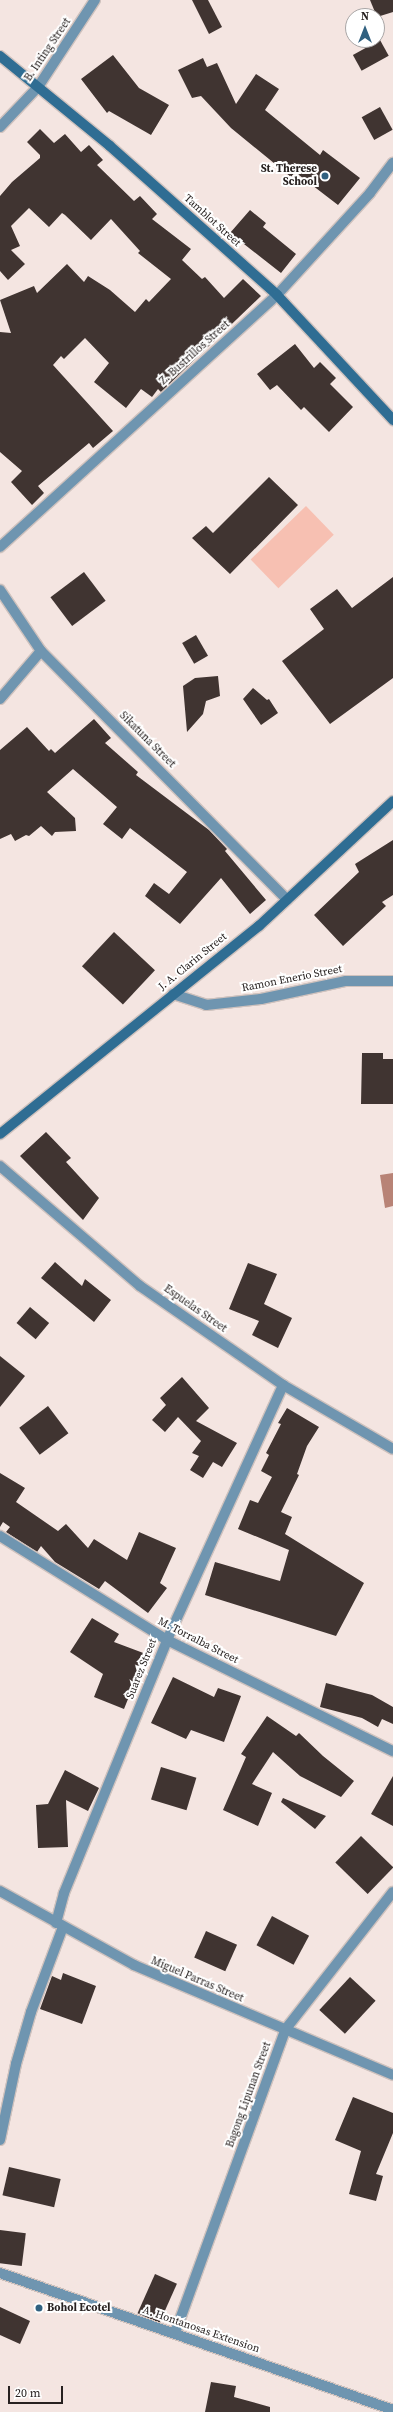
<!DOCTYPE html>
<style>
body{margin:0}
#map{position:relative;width:393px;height:2412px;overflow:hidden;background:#f4e5e1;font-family:"Source Serif 4",serif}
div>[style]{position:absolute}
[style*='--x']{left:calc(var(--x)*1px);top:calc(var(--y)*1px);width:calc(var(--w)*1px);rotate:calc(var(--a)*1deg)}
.green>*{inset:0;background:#f7c0b2;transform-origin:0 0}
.water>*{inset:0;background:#b88376}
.building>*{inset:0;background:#403431;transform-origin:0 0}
.roads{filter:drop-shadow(1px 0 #cfc2be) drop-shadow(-1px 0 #cfc2be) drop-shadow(0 1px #cfc2be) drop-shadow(0 -1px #cfc2be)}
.service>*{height:10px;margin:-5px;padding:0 5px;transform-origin:5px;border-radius:5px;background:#6f95b0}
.minor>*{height:10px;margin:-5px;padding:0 5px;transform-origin:5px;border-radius:5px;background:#6f95b0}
.tertiary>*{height:10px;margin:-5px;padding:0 5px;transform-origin:5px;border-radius:5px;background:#6f95b0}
.secondary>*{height:10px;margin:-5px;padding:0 5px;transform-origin:5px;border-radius:5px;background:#2f6d93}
.dots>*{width:11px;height:11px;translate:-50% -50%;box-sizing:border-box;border:2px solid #fff;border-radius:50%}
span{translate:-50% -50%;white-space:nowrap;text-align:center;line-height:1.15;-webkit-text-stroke:4px #fff;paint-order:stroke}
.street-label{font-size:11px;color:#272120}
.poi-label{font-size:11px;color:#272120;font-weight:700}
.right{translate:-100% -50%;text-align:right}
.left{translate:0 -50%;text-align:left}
.north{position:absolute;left:345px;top:8px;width:40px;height:40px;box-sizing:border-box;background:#fff;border:1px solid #a9a6a6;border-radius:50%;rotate:0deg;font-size:11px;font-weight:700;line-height:16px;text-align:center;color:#272120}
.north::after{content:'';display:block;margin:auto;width:14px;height:18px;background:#316180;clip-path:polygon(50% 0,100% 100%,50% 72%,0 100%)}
.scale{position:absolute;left:8px;top:2386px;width:55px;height:18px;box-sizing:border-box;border:2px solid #272120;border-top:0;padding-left:5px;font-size:12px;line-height:14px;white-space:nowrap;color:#272120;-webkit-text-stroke:3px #fff;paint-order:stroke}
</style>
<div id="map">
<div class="green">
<i style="left:306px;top:506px;width:40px;height:77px;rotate:46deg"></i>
</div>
<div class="water">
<i style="clip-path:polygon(393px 1173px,393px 1206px,385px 1208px,380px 1175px)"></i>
</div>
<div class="building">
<i style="clip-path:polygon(192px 0,208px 0,222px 27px,209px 34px)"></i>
<i style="clip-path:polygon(370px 0,393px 0,393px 12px,377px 17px)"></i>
<i style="left:380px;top:40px;width:18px;height:31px;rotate:61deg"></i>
<i style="clip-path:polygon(113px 55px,139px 88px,169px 105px,151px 135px,109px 111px,107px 113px,81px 79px)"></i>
<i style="clip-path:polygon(203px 58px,207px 67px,217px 63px,236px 104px,256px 74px,279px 89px,265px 110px,320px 155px,323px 150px,360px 178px,338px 205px,295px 172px,291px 177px,231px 128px,201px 96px,192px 98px,178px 70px)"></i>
<i style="left:380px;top:107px;width:26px;height:21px;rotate:61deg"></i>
<i style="clip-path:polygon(40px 129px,54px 143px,65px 134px,81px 152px,89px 145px,103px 160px,97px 165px,134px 201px,140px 196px,157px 214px,152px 219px,191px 249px,182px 260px,202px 279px,205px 277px,224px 298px,243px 279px,261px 296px,161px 392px,158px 389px,152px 397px,141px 389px,126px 408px,94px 382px,109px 363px,85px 338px,64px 359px,61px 356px,53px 365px,113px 431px,93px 448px,89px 443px,38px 486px,44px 493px,32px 505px,11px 482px,22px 471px,0 452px,0 332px,11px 333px,0 300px,34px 286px,37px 293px,67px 264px,84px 282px,88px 276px,110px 290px,135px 312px,146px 299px,149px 302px,171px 279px,138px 253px,140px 251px,111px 219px,91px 240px,65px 215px,62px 213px,49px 227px,29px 208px,11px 226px,20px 246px,11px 250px,25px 264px,8px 280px,0 271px,0 196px,12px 182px,40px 158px,40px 155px,27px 142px)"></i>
<i style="clip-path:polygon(250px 210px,266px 223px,263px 227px,296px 254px,281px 273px,230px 233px)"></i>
<i style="clip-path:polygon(295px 344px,314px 368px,320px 362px,336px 378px,330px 384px,353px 407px,329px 432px,304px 407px,301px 410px,277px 385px,270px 390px,257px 374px)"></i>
<i style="clip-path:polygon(269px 477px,298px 505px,230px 574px,192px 538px,206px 526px,213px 533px)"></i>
<i style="left:84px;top:572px;width:36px;height:42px;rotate:53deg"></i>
<i style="clip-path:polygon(393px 577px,393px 678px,330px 724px,282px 661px,324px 629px,310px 609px,337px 589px,352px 608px)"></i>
<i style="left:196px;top:635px;width:24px;height:16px;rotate:60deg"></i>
<i style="clip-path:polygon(218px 676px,220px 696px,206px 701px,203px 714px,187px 732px,183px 686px,195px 678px)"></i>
<i style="clip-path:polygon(253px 688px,267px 700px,269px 699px,278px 713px,261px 725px,243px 699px)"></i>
<i style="clip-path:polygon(94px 719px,111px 738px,105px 743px,138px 772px,136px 775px,209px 830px,227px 849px,225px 851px,266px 900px,250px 914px,221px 878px,180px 924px,145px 896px,154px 883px,169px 894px,187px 872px,130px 828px,122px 839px,103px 824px,117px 807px,73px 769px,47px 792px,75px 818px,76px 831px,55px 832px,52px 836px,41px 826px,29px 836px,26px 835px,15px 841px,11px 834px,0 839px,0 750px,27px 727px,49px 751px,51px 749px,55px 753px)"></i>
<i style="clip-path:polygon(393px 840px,393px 895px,382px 902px,386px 906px,343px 946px,314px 915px,359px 872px,355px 864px)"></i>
<i style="left:114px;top:932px;width:56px;height:47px;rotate:43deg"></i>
<i style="clip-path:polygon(362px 1053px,383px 1053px,383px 1059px,393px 1059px,393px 1104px,361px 1104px)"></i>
<i style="clip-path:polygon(46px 1132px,71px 1158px,66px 1162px,99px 1198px,83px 1220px,20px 1156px)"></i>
<i style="clip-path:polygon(55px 1262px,82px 1286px,85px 1279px,111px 1300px,94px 1322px,41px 1278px)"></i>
<i style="clip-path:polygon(248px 1263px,277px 1274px,264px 1304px,292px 1318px,278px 1348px,252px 1335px,259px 1321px,229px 1309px)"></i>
<i style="left:30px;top:1307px;width:25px;height:21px;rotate:40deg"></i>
<i style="clip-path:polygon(0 1356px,25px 1376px,0 1407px)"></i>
<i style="clip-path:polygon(182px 1377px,209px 1408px,196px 1421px,237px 1443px,222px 1467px,213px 1462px,203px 1478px,190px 1470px,199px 1456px,192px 1453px,201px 1441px,178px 1417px,165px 1432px,152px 1420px,166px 1405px,160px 1398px)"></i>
<i style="left:48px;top:1406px;width:34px;height:36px;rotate:53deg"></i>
<i style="clip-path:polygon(287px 1408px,319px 1427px,307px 1446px,297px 1474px,299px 1475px,281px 1512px,292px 1517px,285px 1534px,364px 1583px,336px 1636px,205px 1595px,215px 1562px,280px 1581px,289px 1550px,238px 1529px,250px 1500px,258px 1503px,272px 1477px,261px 1471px,269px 1455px,266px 1453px,281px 1424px,278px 1423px)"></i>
<i style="clip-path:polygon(0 1473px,25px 1488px,16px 1502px,58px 1531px,66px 1524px,88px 1548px,94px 1539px,127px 1560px,139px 1532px,176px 1548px,160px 1583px,167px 1588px,148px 1613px,105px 1581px,99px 1589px,55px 1562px,41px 1546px,37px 1552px,6px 1532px,10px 1527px,3px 1522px,0 1527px)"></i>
<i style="clip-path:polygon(92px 1618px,119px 1634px,114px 1642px,146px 1654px,124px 1709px,94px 1697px,103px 1674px,70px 1652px)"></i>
<i style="clip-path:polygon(173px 1677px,214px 1697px,218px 1688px,241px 1696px,224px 1742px,191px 1730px,186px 1739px,151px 1723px)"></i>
<i style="clip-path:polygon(326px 1683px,372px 1695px,393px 1707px,393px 1724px,382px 1719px,378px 1727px,362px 1718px,320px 1707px)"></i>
<i style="clip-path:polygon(267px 1716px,296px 1736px,299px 1733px,323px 1756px,354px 1781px,341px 1797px,300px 1776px,273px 1752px,252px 1784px,272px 1793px,258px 1826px,223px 1810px,246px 1757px,241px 1754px)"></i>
<i style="left:161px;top:1767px;width:37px;height:34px;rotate:17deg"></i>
<i style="clip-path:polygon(65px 1770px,99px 1788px,88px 1811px,66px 1800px,68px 1847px,38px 1848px,36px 1805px,48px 1804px)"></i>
<i style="clip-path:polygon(393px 1776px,393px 1826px,371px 1814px)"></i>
<i style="clip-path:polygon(283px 1798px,326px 1816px,315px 1829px,281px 1802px)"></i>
<i style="left:361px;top:1836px;width:45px;height:37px;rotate:44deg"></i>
<i style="left:272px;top:1916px;width:42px;height:33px;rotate:28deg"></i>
<i style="left:206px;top:1931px;width:34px;height:29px;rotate:24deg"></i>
<i style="clip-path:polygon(63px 1973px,96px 1986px,82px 2024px,40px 2009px,52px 1976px,61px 1980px)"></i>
<i style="left:350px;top:1977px;width:35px;height:45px;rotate:43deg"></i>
<i style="clip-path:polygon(353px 2097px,393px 2113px,393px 2133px,376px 2174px,383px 2176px,376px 2201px,349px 2194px,361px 2151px,335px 2140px)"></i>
<i style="left:9px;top:2167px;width:53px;height:29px;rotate:13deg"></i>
<i style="left:0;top:2230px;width:26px;height:33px;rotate:7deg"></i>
<i style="left:155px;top:2274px;width:24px;height:43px;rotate:24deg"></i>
<i style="clip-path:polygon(0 2307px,30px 2321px,20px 2344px,0 2335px)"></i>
<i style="clip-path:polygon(211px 2382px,236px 2386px,234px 2397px,270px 2407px,270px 2412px,205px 2412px)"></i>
</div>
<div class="roads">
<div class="service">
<i style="--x:0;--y:2140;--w:78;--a:-78.1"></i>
<i style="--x:16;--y:2064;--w:54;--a:-73.9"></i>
<i style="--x:31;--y:2012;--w:91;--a:-69.4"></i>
</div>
<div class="minor">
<i style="--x:0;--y:547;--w:374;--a:-42.3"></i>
<i style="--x:277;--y:295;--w:138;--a:-47.6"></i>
<i style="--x:370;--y:193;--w:38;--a:-53"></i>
<i style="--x:0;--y:590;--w:73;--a:56.1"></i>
<i style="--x:41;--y:651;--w:350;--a:45.3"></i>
<i style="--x:0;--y:699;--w:63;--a:-49.5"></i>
<i style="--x:56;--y:1923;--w:31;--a:-75"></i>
<i style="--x:64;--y:1893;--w:273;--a:-67.8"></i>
<i style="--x:167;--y:1640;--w:280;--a:-65.5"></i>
<i style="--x:0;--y:2273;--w:416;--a:19.2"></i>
<i style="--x:175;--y:2333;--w:322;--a:-70"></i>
<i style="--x:285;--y:2030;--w:175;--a:-52"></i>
</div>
<div class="tertiary">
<i style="--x:0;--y:127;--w:55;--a:-46.5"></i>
<i style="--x:38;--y:87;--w:104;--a:-56.8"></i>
<i style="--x:173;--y:994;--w:35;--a:18"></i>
<i style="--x:206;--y:1005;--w:55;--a:-6.2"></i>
<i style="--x:261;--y:999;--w:87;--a:-12"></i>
<i style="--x:346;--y:981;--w:47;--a:0"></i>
<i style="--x:0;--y:1166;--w:184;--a:40.6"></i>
<i style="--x:140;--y:1286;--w:174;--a:34.7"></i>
<i style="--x:283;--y:1385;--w:127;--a:30.2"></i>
<i style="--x:0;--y:1536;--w:197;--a:31.9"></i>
<i style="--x:167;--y:1640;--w:252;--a:26.2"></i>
<i style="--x:0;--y:1891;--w:153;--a:28.9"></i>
<i style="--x:134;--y:1965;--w:281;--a:23"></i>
</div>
<div class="secondary">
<i style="--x:0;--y:56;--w:142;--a:39.3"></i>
<i style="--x:110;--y:146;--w:224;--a:41.7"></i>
<i style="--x:277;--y:295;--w:171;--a:47.1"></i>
<i style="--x:0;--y:1134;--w:332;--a:-38.8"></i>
<i style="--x:259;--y:926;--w:183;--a:-43"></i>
</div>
</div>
<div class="dots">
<i style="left:325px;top:176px;background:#316180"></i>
<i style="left:39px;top:2308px;background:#316180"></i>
</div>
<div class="street-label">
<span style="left:48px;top:50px;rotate:-56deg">B. Inting Street</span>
<span style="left:212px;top:221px;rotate:42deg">Tamblot Street</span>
<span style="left:195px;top:353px;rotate:-42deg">Z. Bustrillos Street</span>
<span style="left:147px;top:740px;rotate:45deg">Sikatuna Street</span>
<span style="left:193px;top:962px;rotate:-39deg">J. A. Clarin Street</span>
<span style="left:292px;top:979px;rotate:-11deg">Ramon Enerio Street</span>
<span style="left:195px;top:1309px;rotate:35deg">Espuelas Street</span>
<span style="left:198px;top:1641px;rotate:27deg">M. Torralba Street</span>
<span style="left:142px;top:1669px;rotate:-68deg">Suarez Street</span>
<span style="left:197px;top:1980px;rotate:23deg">Miguel Parras Street</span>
<span style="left:249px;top:2095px;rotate:-70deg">Bagong Lipunan Street</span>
<span style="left:201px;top:2330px;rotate:19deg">A. Hontanosas Extension</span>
</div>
<div class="poi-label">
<span class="right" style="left:317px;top:176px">St. Therese<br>School</span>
<span class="left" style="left:47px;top:2308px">Bohol Ecotel</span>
</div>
<div class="north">N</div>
<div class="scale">20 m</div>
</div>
